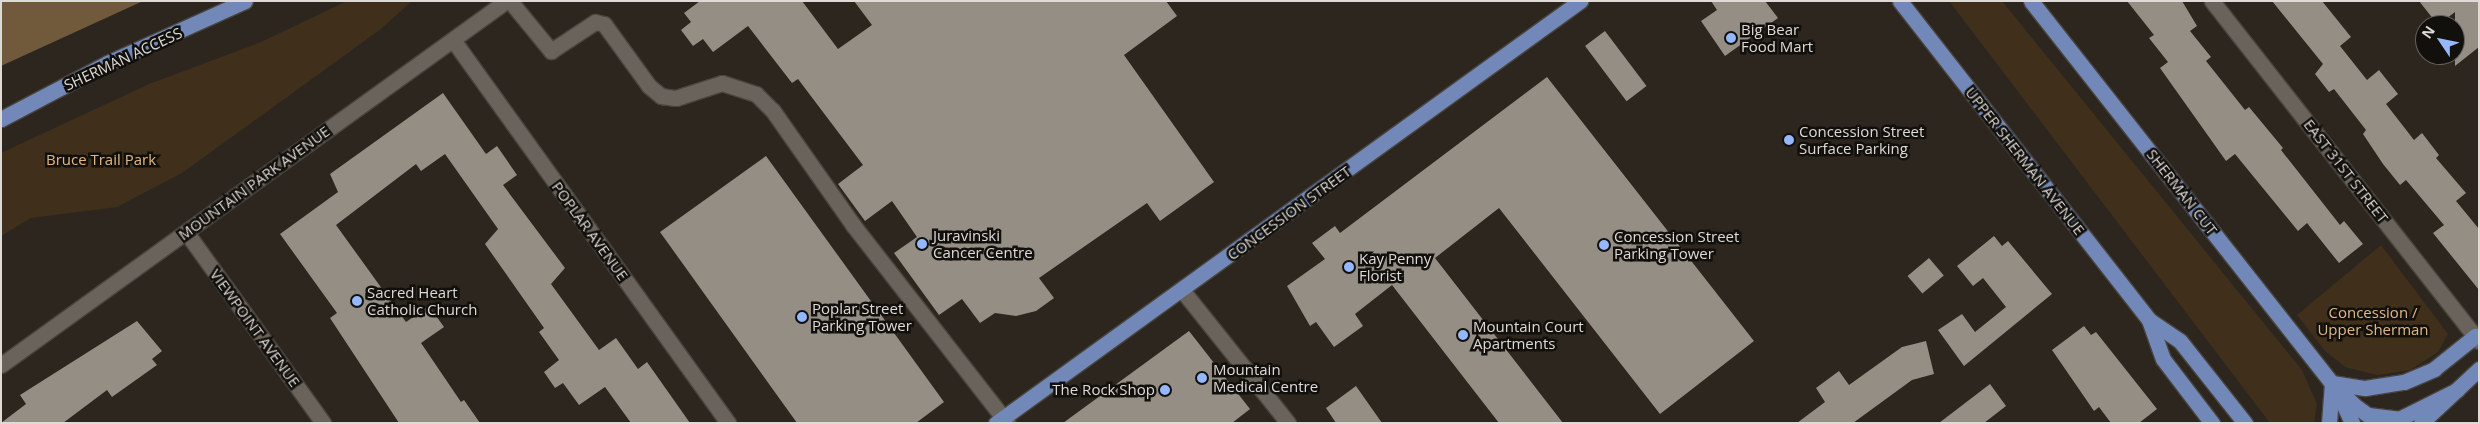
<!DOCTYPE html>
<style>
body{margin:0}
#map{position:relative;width:2480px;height:424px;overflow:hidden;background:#2c261f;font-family:"Open Sans",sans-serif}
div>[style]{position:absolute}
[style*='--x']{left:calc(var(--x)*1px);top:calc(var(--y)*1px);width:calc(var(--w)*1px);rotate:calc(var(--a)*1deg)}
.green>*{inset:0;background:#3f2f1b}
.forest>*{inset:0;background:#71593c}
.building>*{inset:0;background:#958e85;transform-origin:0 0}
.roads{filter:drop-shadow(1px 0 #49443e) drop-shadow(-1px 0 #49443e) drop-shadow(0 1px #49443e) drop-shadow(0 -1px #49443e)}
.minor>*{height:15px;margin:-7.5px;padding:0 7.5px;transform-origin:7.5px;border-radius:7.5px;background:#6a635b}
.major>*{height:15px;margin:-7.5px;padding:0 7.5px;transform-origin:7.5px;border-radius:7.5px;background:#7288b9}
.dots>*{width:14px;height:14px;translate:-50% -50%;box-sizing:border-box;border:2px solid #12100c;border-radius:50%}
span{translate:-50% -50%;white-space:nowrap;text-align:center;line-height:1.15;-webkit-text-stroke:5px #12100c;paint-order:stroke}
.poi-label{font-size:15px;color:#dedad6}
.left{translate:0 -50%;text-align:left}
.right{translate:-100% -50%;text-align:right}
.street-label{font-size:15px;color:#dedad6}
.park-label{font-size:15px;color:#e1b783}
.frame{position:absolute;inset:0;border:2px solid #dedad6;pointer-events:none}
.north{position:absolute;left:2415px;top:15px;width:50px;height:50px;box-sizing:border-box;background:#12100c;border:1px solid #64615d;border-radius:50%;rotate:304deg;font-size:14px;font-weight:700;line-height:20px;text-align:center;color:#dedad6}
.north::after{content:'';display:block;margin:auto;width:18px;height:22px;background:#94b7fd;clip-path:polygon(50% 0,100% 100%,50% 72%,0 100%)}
</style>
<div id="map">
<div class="green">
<i style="clip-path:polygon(347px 1px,412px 1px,381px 29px,182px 173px,117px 207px,31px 218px,1px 236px,1px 153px,149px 84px,261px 42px)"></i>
<i style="clip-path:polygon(1949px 1px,2002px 1px,2302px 370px,2317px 404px,2314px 423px,2270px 423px)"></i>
<i style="clip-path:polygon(2381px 245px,2448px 334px,2438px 352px,2410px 370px,2377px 375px,2345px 367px,2325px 351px,2297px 315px)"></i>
</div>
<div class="forest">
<i style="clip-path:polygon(1px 1px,143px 1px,1px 66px)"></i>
</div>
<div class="building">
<i style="clip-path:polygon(700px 1px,802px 1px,838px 49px,872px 25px,854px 1px,1166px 1px,1177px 16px,1124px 55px,1214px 182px,1160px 221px,1147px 203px,1039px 278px,1054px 298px,1036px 311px,1016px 316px,995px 313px,980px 323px,962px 299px,939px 315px,894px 253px,917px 237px,892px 201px,865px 221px,838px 184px,863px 165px,798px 79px,792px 83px,748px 26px,713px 52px,703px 39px,693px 46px,681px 30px,691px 22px,684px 13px)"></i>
<i style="clip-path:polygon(1711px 1px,1765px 1px,1778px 18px,1725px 56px,1701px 21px,1717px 10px)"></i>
<i style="clip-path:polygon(2127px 1px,2182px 1px,2197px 26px,2190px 31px,2211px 57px,2206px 61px,2245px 110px,2249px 107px,2283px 148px,2281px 150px,2340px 225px,2344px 221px,2363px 244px,2339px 263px,2307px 223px,2298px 231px,2235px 154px,2226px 161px,2160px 68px,2168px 62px,2149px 38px,2154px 35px)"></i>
<i style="clip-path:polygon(2272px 1px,2322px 1px,2351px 37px,2340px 46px,2367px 80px,2379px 70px,2398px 94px,2386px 104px,2414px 140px,2422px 133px,2439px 155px,2436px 158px,2466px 193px,2456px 201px,2479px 229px,2479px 290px,2433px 233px,2444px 225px,2406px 180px,2400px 185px,2383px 164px,2363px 134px,2366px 130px,2334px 89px,2329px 92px,2315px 74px,2323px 64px)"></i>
<i style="clip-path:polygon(2419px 1px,2479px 1px,2479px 47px,2455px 66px,2455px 12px,2438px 25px)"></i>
<i style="left:1605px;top:31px;width:69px;height:25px;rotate:53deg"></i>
<i style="clip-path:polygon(1547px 77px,1754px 341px,1660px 414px,1499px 208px,1435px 258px,1563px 423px,1499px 423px,1392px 285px,1355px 314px,1363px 326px,1334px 347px,1316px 322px,1310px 326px,1287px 286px,1325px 259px,1312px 243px,1335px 226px,1340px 233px)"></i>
<i style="clip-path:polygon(443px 93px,486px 154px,497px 146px,517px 175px,503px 185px,565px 268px,551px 284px,599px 350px,616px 338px,638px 369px,647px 362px,690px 423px,631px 423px,605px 387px,579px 405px,563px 383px,555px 388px,544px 372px,559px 360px,539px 332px,544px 328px,485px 244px,498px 229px,445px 154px,421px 171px,416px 164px,336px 225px,406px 322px,429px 306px,444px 327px,421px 343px,461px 402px,464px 400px,480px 423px,399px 423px,330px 318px,337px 313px,280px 234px,338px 192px,330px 174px)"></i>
<i style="clip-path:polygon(766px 156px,944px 402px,916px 423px,797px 423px,660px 232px)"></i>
<i style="clip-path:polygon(1994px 236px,2002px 246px,2008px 241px,2052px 294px,1964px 366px,1938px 330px,1962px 314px,1975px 332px,2006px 307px,1983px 278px,1973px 286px,1957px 266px)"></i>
<i style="left:1929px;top:258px;width:23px;height:28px;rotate:50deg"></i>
<i style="clip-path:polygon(137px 321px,162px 351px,152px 359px,157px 365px,112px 397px,107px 390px,63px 423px,1px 423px,26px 404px,20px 395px)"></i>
<i style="clip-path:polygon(2084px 326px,2091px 335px,2096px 332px,2157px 409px,2139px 423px,2111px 423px,2099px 407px,2094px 411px,2052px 350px)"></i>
<i style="clip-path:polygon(1189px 331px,1250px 409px,1232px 423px,1063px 423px)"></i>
<i style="clip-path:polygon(1926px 341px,1934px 374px,1912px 380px,1853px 423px,1797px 423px,1825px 402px,1816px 388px,1839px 371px,1849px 385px,1902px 347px)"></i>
<i style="clip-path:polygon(1990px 384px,2006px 406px,1984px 423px,1939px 423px)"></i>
<i style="clip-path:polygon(1356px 386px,1382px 423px,1336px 423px,1326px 408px)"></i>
</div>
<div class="roads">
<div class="minor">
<i style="--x:510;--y:1;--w:65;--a:50.6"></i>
<i style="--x:551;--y:51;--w:53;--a:-33.4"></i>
<i style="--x:595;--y:22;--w:9;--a:13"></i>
<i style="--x:604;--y:24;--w:77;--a:54"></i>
<i style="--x:649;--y:86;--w:16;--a:40"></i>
<i style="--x:661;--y:96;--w:15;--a:8"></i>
<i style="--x:676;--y:98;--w:48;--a:-18.1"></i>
<i style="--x:722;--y:83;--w:36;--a:18"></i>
<i style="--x:756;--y:94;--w:24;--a:45"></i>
<i style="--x:773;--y:111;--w:139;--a:54.9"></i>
<i style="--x:853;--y:225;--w:251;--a:52.1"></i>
<i style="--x:2212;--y:1;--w:432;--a:51.9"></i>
<i style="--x:453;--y:40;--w:472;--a:54.3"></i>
<i style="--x:186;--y:232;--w:235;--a:54.3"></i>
<i style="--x:1182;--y:290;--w:170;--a:51.4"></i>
<i style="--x:1;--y:365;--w:623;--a:-35.78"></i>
</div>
<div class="major">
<i style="--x:1900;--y:1;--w:405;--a:52"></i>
<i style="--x:2149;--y:320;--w:37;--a:34"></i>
<i style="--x:2180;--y:341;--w:105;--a:51.6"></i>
<i style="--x:2031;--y:1;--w:486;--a:51.8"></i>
<i style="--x:2332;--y:383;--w:31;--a:45"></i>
<i style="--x:2354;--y:405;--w:17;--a:36"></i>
<i style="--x:2368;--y:415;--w:31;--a:7"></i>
<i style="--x:2399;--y:419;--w:65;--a:-26.6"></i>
<i style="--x:1;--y:119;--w:120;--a:-27.8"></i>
<i style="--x:107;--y:63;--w:151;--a:-24.2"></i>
<i style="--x:2149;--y:320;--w:41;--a:70.3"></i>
<i style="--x:2163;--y:359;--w:81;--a:52.6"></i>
<i style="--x:2332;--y:383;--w:33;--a:9"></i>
<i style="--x:2365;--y:388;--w:39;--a:-9"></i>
<i style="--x:2404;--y:382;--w:33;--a:-23"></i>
<i style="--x:2434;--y:369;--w:53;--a:-38.8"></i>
<i style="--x:2340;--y:397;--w:29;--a:65"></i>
<i style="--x:996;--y:423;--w:721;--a:-35.85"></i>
<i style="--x:2329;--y:423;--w:40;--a:-85.7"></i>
<i style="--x:2421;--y:423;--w:79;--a:-43"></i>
</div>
</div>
<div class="dots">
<i style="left:1731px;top:38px;background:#94b7fd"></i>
<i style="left:1789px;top:140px;background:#94b7fd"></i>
<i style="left:922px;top:244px;background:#94b7fd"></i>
<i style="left:1604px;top:245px;background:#94b7fd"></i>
<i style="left:1349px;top:267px;background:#94b7fd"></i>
<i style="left:357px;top:301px;background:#94b7fd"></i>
<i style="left:802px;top:317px;background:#94b7fd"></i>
<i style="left:1463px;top:335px;background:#94b7fd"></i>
<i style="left:1202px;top:378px;background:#94b7fd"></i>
<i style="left:1165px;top:390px;background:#94b7fd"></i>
</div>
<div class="poi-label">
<span class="left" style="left:1741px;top:38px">Big Bear<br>Food Mart</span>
<span class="left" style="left:1799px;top:140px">Concession Street<br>Surface Parking</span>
<span class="left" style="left:933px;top:244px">Juravinski<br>Cancer Centre</span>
<span class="left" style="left:1614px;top:245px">Concession Street<br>Parking Tower</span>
<span class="left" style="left:1359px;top:267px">Kay Penny<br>Florist</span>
<span class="left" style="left:367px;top:301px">Sacred Heart<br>Catholic Church</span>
<span class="left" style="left:812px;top:317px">Poplar Street<br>Parking Tower</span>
<span class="left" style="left:1473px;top:335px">Mountain Court<br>Apartments</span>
<span class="left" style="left:1213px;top:378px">Mountain<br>Medical Centre</span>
<span class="right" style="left:1155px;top:390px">The Rock Shop</span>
</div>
<div class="street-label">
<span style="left:123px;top:59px;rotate:-25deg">SHERMAN ACCESS</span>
<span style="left:2025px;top:161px;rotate:52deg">UPPER SHERMAN AVENUE</span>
<span style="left:2346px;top:171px;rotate:52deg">EAST 31ST STREET</span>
<span style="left:254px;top:183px;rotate:-36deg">MOUNTAIN PARK AVENUE</span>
<span style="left:2182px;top:192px;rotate:52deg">SHERMAN CUT</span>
<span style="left:1289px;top:213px;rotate:-36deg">CONCESSION STREET</span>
<span style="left:590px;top:231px;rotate:54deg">POPLAR AVENUE</span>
<span style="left:255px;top:328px;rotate:54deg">VIEWPOINT AVENUE</span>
</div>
<div class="park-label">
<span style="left:101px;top:160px">Bruce Trail Park</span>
<span style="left:2373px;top:321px">Concession /<br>Upper Sherman</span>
</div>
<div class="frame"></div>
<div class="north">N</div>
</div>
